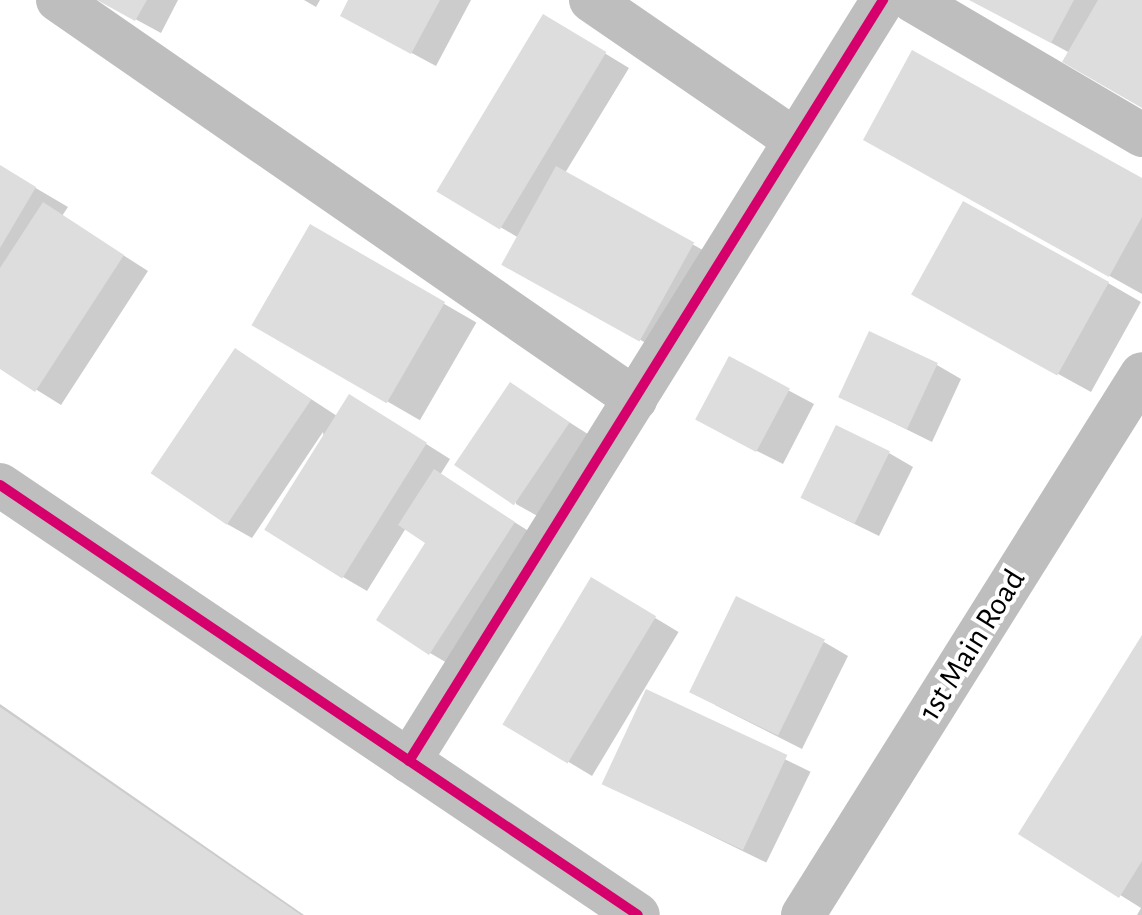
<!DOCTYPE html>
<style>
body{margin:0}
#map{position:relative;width:1142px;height:915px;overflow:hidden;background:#fff;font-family:"Alegreya Sans",sans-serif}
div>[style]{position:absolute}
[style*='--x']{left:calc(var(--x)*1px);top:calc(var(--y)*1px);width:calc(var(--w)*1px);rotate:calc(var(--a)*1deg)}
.shadow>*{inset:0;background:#0003;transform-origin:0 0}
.building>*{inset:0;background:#ddd;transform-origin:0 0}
.minor>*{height:44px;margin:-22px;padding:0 22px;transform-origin:22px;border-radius:22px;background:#bebebe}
.tertiary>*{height:44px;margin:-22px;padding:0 22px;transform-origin:22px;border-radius:22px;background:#bebebe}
.cycleway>*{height:10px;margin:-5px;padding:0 5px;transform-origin:5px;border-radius:5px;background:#d6006c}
span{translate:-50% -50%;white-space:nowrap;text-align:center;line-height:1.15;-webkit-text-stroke:8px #fff;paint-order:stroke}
.street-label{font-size:32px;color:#000}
</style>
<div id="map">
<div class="shadow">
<i style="clip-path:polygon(100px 0,178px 0,161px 33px)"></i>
<i style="clip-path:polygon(304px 0,320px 0,316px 7px)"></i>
<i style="clip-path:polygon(350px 0,471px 0,436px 66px,367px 29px)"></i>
<i style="clip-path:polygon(972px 0,1142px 0,1142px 106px,1070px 53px)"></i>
<i style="clip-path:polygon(568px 31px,629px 68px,565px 173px,726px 263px,675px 359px,537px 283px,519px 238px,438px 190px)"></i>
<i style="clip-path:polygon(898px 158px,1142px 180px,1142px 294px)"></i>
<i style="clip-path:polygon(0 167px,68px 207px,62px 216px,148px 271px,61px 405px,0 367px)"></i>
<i style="left:311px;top:227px;width:191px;height:113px;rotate:30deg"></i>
<i style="clip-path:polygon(1108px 283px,1141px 302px,1091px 392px,947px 313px)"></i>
<i style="clip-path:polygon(730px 359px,814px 404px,783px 464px,723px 434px)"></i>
<i style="clip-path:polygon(259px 365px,337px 416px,374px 411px,450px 459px,440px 475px,538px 537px,454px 667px,430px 653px,428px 543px,406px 528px,367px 591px,343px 577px,323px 432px,252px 538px,227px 524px)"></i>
<i style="clip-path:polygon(937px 365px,961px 379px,932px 442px,841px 397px)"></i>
<i style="clip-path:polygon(511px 385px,594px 438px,541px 518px,516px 504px)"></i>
<i style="clip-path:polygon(889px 453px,913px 467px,879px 536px,828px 511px)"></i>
<i style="left:592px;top:580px;width:101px;height:168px;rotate:31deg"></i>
<i style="clip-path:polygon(1142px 638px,1142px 915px,1137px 915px,1141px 908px,1021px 833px)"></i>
<i style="clip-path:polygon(824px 642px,848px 656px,802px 749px,715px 705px)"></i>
<i style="left:647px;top:692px;width:182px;height:101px;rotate:26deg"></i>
<i style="clip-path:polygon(0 704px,304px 915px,0 915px)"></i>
</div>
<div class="building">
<i style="clip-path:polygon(97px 0,147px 0,135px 21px)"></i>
<i style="clip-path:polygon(348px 0,440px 0,411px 54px,340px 16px)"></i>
<i style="clip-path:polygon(969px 0,1074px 0,1051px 43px)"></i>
<i style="clip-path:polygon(1098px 0,1142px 0,1142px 108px,1062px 62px)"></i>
<i style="left:543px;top:14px;width:74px;height:207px;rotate:31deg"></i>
<i style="clip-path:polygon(912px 50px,1142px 178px,1142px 217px,1109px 277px,863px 140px)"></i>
<i style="clip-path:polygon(0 165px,36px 187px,0 248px)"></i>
<i style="left:556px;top:166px;width:158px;height:113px;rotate:29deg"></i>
<i style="left:963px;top:201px;width:167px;height:107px;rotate:29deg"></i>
<i style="clip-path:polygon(43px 202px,124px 255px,35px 392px,0 369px,0 268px)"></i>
<i style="left:310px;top:224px;width:156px;height:117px;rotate:30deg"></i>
<i style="left:869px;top:331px;width:76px;height:73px;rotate:25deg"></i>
<i style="left:235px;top:348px;width:92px;height:151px;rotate:34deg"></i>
<i style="left:729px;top:356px;width:69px;height:72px;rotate:28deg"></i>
<i style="left:510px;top:382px;width:72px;height:100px;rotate:34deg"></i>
<i style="left:349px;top:394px;width:92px;height:160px;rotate:32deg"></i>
<i style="left:836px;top:425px;width:60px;height:81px;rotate:26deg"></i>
<i style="clip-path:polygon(434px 469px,515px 522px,429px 655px,376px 620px,425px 543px,398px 525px)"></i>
<i style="left:591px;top:577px;width:76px;height:172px;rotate:31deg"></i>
<i style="left:736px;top:596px;width:99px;height:107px;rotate:26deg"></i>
<i style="clip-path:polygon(1142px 635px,1142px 861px,1119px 898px,1018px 834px)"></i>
<i style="left:646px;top:689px;width:156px;height:105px;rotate:25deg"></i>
<i style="clip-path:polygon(0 707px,301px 915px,0 915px)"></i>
</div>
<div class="minor">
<i style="--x:58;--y:0;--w:702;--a:34.66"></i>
<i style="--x:591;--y:0;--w:247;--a:34.5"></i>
<i style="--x:912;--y:0;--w:267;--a:30.4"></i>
<i style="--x:409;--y:761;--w:897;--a:-58.08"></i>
</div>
<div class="tertiary">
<i style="--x:0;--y:485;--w:769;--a:33.98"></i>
<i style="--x:803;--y:915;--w:638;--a:-57.93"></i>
</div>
<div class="cycleway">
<i style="--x:0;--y:485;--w:769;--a:33.98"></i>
<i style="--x:409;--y:761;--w:897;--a:-58.08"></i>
</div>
<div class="street-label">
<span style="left:972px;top:645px;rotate:-58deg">1st Main Road</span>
</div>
</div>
